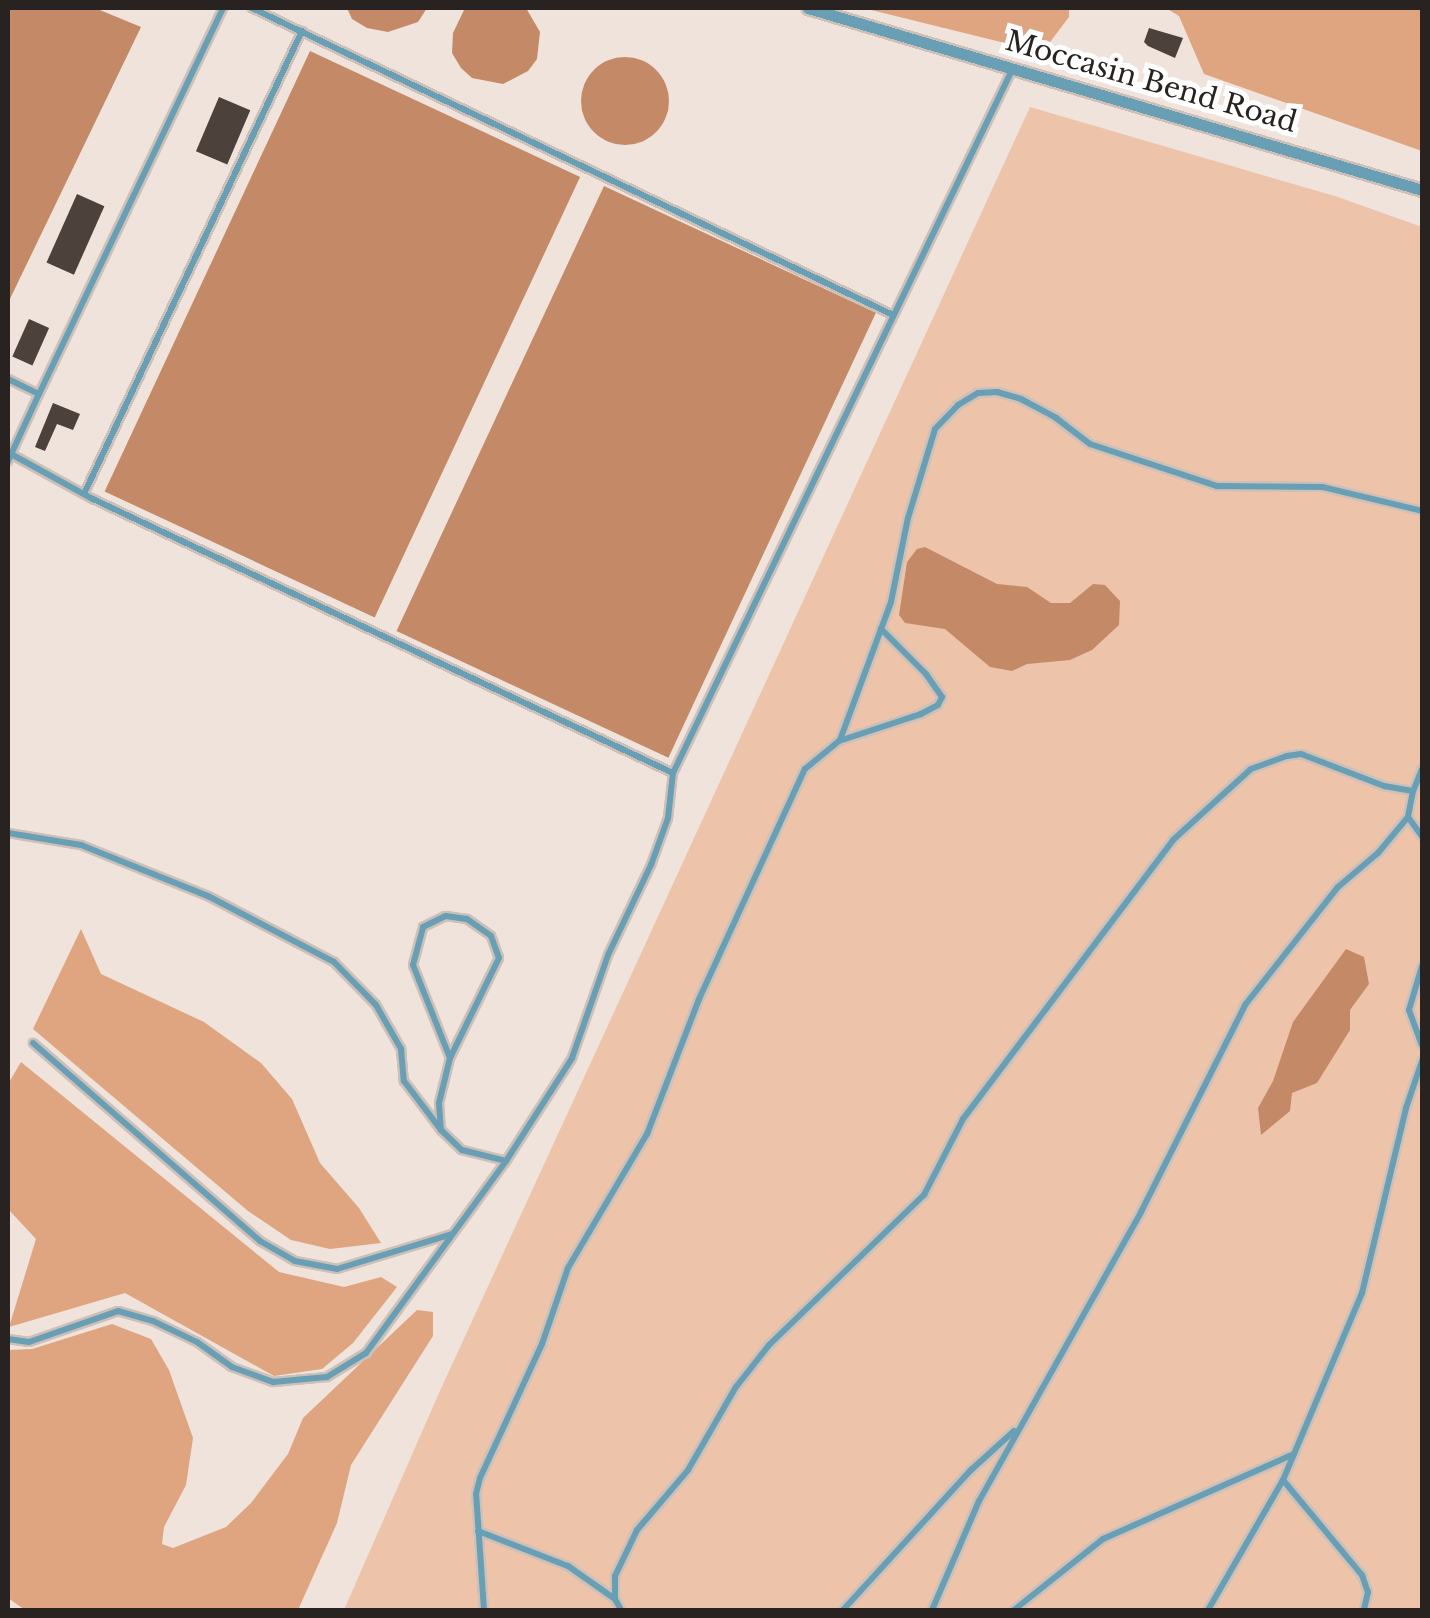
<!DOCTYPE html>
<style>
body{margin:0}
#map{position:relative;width:1430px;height:1618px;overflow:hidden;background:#f0e3db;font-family:"Libre Baskerville",serif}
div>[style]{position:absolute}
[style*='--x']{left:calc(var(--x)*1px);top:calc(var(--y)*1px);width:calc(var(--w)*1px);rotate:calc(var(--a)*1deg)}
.green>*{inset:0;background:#edc3aa}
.forest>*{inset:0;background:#dfa480}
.water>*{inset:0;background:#c48a67;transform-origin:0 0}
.round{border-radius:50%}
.building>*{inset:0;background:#4c413b;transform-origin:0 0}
.roads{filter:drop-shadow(2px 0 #ccc0b9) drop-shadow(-2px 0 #ccc0b9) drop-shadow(0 2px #ccc0b9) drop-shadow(0 -2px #ccc0b9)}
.lane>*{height:6px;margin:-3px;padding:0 3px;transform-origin:3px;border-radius:3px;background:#699fb5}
.street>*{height:11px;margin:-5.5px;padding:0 5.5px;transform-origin:5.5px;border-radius:5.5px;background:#699fb5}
span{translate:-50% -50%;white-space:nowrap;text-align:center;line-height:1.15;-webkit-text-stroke:10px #fff;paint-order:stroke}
.street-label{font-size:28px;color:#282320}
.frame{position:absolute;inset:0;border:10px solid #282320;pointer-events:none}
</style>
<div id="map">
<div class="green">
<i style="clip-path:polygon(1030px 107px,1338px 197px,1422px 227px,1422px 1610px,344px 1610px,439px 1393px)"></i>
</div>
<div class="forest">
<i style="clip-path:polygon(863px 8px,1069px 8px,1069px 17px,1047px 46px,1025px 48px)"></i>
<i style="clip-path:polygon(1166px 8px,1422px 8px,1422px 151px,1204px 74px,1179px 16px)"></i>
<i style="clip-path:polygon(81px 929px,101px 974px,204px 1022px,261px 1063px,292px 1099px,320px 1163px,359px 1208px,381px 1243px,330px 1249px,291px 1240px,248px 1211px,33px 1029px)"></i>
<i style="clip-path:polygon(21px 1062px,279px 1272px,344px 1287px,381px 1277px,397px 1287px,353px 1343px,322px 1369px,274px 1376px,125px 1293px,9px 1327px,36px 1239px,8px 1209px,8px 1084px)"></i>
<i style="clip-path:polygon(417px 1310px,433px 1312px,433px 1336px,351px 1465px,337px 1523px,298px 1610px,25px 1610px,8px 1598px,8px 1350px,32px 1349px,112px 1324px,151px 1339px,169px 1370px,193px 1438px,186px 1485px,164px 1527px,162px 1544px,173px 1548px,226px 1527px,251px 1503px,288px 1454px,303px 1418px)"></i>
</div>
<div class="water">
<i style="clip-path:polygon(8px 8px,95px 8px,141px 27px,8px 303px)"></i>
<i style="clip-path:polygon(347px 8px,427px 8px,418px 22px,388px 32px,367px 28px,352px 19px)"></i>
<i style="clip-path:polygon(465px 8px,526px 8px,540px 32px,537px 59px,528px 71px,503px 84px,472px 78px,461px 68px,452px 53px,453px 33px)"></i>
<i style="left:310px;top:51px;width:298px;height:486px;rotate:25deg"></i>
<i class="round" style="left:581px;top:57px;width:88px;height:88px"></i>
<i style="left:604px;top:186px;width:300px;height:491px;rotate:25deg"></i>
<i style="clip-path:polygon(925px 547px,997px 584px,1027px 587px,1051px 603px,1070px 603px,1093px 584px,1105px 585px,1120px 601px,1119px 625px,1092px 650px,1070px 660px,1027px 664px,1012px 671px,990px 667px,945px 629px,905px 623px,899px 615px,907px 562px,917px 549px)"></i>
<i style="clip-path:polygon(1346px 949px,1364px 957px,1369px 984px,1350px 1010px,1350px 1030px,1317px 1083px,1292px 1093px,1290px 1111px,1261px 1135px,1258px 1108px,1273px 1081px,1293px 1022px)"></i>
</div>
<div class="building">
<i style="clip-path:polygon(1149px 28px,1183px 38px,1175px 58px,1148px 46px,1144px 42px)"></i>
<i style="left:219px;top:97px;width:34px;height:59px;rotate:23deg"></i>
<i style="left:77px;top:194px;width:30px;height:75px;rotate:24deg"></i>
<i style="left:29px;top:319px;width:22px;height:41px;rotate:24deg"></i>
<i style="clip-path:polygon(53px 403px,80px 414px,73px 430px,57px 424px,45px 451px,35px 447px)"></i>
</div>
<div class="roads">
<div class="lane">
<i style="--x:252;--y:8;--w:711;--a:25.59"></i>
<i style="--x:8;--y:379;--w:34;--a:26"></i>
<i style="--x:39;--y:394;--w:428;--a:-64.5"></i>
<i style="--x:11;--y:454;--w:94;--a:28.8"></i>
<i style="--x:93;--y:499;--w:641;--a:25.29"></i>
<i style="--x:673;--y:773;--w:783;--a:-64.25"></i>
<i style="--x:8;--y:461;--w:74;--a:-65.2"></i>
<i style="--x:84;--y:494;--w:512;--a:-64.79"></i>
<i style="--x:840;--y:740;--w:147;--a:-69.7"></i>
<i style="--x:891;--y:602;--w:86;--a:-78.6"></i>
<i style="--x:908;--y:518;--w:93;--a:-73.1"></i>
<i style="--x:935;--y:429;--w:33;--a:-46"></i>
<i style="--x:958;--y:405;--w:23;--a:-31"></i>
<i style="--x:978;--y:393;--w:19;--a:-3"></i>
<i style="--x:997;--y:392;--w:25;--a:16"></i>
<i style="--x:1021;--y:399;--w:40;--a:28"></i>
<i style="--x:1056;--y:418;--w:43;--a:37.4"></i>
<i style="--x:1090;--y:444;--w:134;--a:18.3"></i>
<i style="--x:1217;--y:486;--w:106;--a:0.5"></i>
<i style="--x:1323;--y:487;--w:102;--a:13.6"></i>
<i style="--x:1422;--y:769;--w:24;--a:112"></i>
<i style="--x:1413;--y:791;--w:26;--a:101"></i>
<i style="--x:1408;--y:817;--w:24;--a:54"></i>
<i style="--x:8;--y:833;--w:74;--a:9.3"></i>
<i style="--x:81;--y:845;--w:137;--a:21.9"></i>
<i style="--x:208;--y:896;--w:142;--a:27.6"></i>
<i style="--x:334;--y:962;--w:60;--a:45.7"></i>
<i style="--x:376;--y:1005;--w:51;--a:60.4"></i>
<i style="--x:401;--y:1049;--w:32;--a:85"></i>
<i style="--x:404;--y:1081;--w:61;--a:52.9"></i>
<i style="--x:1422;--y:966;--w:46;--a:106.5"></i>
<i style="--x:1409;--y:1010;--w:37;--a:70"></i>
<i style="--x:33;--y:1043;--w:301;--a:41.1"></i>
<i style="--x:260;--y:1241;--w:40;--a:29.7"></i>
<i style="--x:295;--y:1261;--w:43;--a:10.8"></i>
<i style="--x:337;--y:1269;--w:120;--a:-16.9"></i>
<i style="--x:450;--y:1058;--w:100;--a:-111.7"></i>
<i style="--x:413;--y:965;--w:39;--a:-75"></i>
<i style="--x:423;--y:927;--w:25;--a:-26"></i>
<i style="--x:446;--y:916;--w:21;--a:8"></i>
<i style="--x:467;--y:919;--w:29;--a:35"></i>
<i style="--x:491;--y:936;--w:23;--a:70"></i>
<i style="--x:499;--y:958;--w:111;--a:116.1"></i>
<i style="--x:450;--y:1058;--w:46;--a:103.7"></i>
<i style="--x:439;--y:1103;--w:27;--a:86"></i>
<i style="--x:441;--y:1130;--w:29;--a:44"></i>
<i style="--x:462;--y:1150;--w:45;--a:14"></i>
<i style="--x:8;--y:1339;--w:21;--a:8"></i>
<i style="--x:29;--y:1342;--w:94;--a:-19.2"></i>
<i style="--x:118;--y:1311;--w:36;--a:16"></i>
<i style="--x:153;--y:1321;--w:49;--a:25.5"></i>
<i style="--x:197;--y:1342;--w:43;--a:35.5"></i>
<i style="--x:232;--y:1367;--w:44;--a:20.1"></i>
<i style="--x:273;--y:1382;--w:54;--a:-5.3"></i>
<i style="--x:327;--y:1377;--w:46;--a:-31.6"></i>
<i style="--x:366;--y:1353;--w:238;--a:-53.9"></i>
<i style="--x:506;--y:1161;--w:122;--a:-57.3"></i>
<i style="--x:572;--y:1058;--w:109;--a:-70.7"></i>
<i style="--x:608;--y:955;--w:100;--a:-64.5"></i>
<i style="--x:651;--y:865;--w:50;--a:-70.1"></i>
<i style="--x:668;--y:818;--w:45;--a:-83.7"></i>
<i style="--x:1283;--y:1480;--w:203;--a:-67.1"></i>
<i style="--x:1362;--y:1293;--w:190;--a:-76.6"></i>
<i style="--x:1406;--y:1108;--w:50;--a:-71.2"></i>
<i style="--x:478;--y:1531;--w:97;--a:21.3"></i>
<i style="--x:568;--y:1566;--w:57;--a:35.1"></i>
<i style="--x:615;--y:1599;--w:13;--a:61"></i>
<i style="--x:615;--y:1599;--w:23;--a:-90"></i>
<i style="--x:615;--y:1576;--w:51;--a:-64.4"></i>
<i style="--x:637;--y:1530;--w:79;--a:-49.6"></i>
<i style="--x:688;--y:1470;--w:96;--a:-60"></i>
<i style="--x:736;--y:1387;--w:53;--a:-51.8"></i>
<i style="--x:769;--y:1345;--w:216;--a:-44.1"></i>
<i style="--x:924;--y:1195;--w:85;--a:-62.8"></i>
<i style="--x:963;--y:1119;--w:349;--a:-53"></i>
<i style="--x:1173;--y:840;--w:105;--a:-42.3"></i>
<i style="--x:1251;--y:769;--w:38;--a:-20"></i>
<i style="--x:1287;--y:756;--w:14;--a:-8"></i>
<i style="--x:1301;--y:754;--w:89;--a:21.1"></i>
<i style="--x:1384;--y:786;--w:29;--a:10"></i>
<i style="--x:484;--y:1610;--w:116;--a:-93.9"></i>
<i style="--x:476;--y:1494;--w:16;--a:-76"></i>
<i style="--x:480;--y:1478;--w:148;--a:-65.2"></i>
<i style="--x:542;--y:1344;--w:80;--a:-71.1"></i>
<i style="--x:568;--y:1268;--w:156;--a:-59.5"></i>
<i style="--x:647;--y:1134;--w:145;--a:-68.9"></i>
<i style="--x:699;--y:999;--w:253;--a:-65.3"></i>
<i style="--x:805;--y:769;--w:44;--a:-39.5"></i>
<i style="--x:839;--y:741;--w:86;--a:-18.2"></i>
<i style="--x:921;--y:714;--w:19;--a:-28"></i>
<i style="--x:938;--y:705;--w:9;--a:-63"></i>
<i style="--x:942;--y:697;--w:28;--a:-125"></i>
<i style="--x:926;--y:674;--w:64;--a:-135"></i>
<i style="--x:843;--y:1610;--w:190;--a:-47.6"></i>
<i style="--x:971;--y:1470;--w:58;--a:-42.2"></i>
<i style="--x:932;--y:1610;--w:119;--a:-66.7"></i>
<i style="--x:979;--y:1501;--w:331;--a:-60.7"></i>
<i style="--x:1141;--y:1212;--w:232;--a:-63.3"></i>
<i style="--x:1245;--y:1005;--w:150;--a:-51.8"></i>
<i style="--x:1338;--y:887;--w:52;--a:-40.4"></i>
<i style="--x:1378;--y:853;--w:47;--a:-50.2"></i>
<i style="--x:1014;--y:1610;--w:114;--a:-38.6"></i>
<i style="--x:1103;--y:1539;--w:209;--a:-24"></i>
<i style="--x:1208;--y:1610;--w:150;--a:-60"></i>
<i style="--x:1283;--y:1480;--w:124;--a:50.3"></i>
<i style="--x:1362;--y:1575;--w:18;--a:71"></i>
<i style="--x:1368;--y:1592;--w:18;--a:103"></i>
</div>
<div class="street">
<i style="--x:808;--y:8;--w:640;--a:16.51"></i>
</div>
</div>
<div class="street-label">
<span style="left:1151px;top:82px;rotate:16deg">Moccasin Bend Road</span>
</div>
<div class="frame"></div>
</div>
